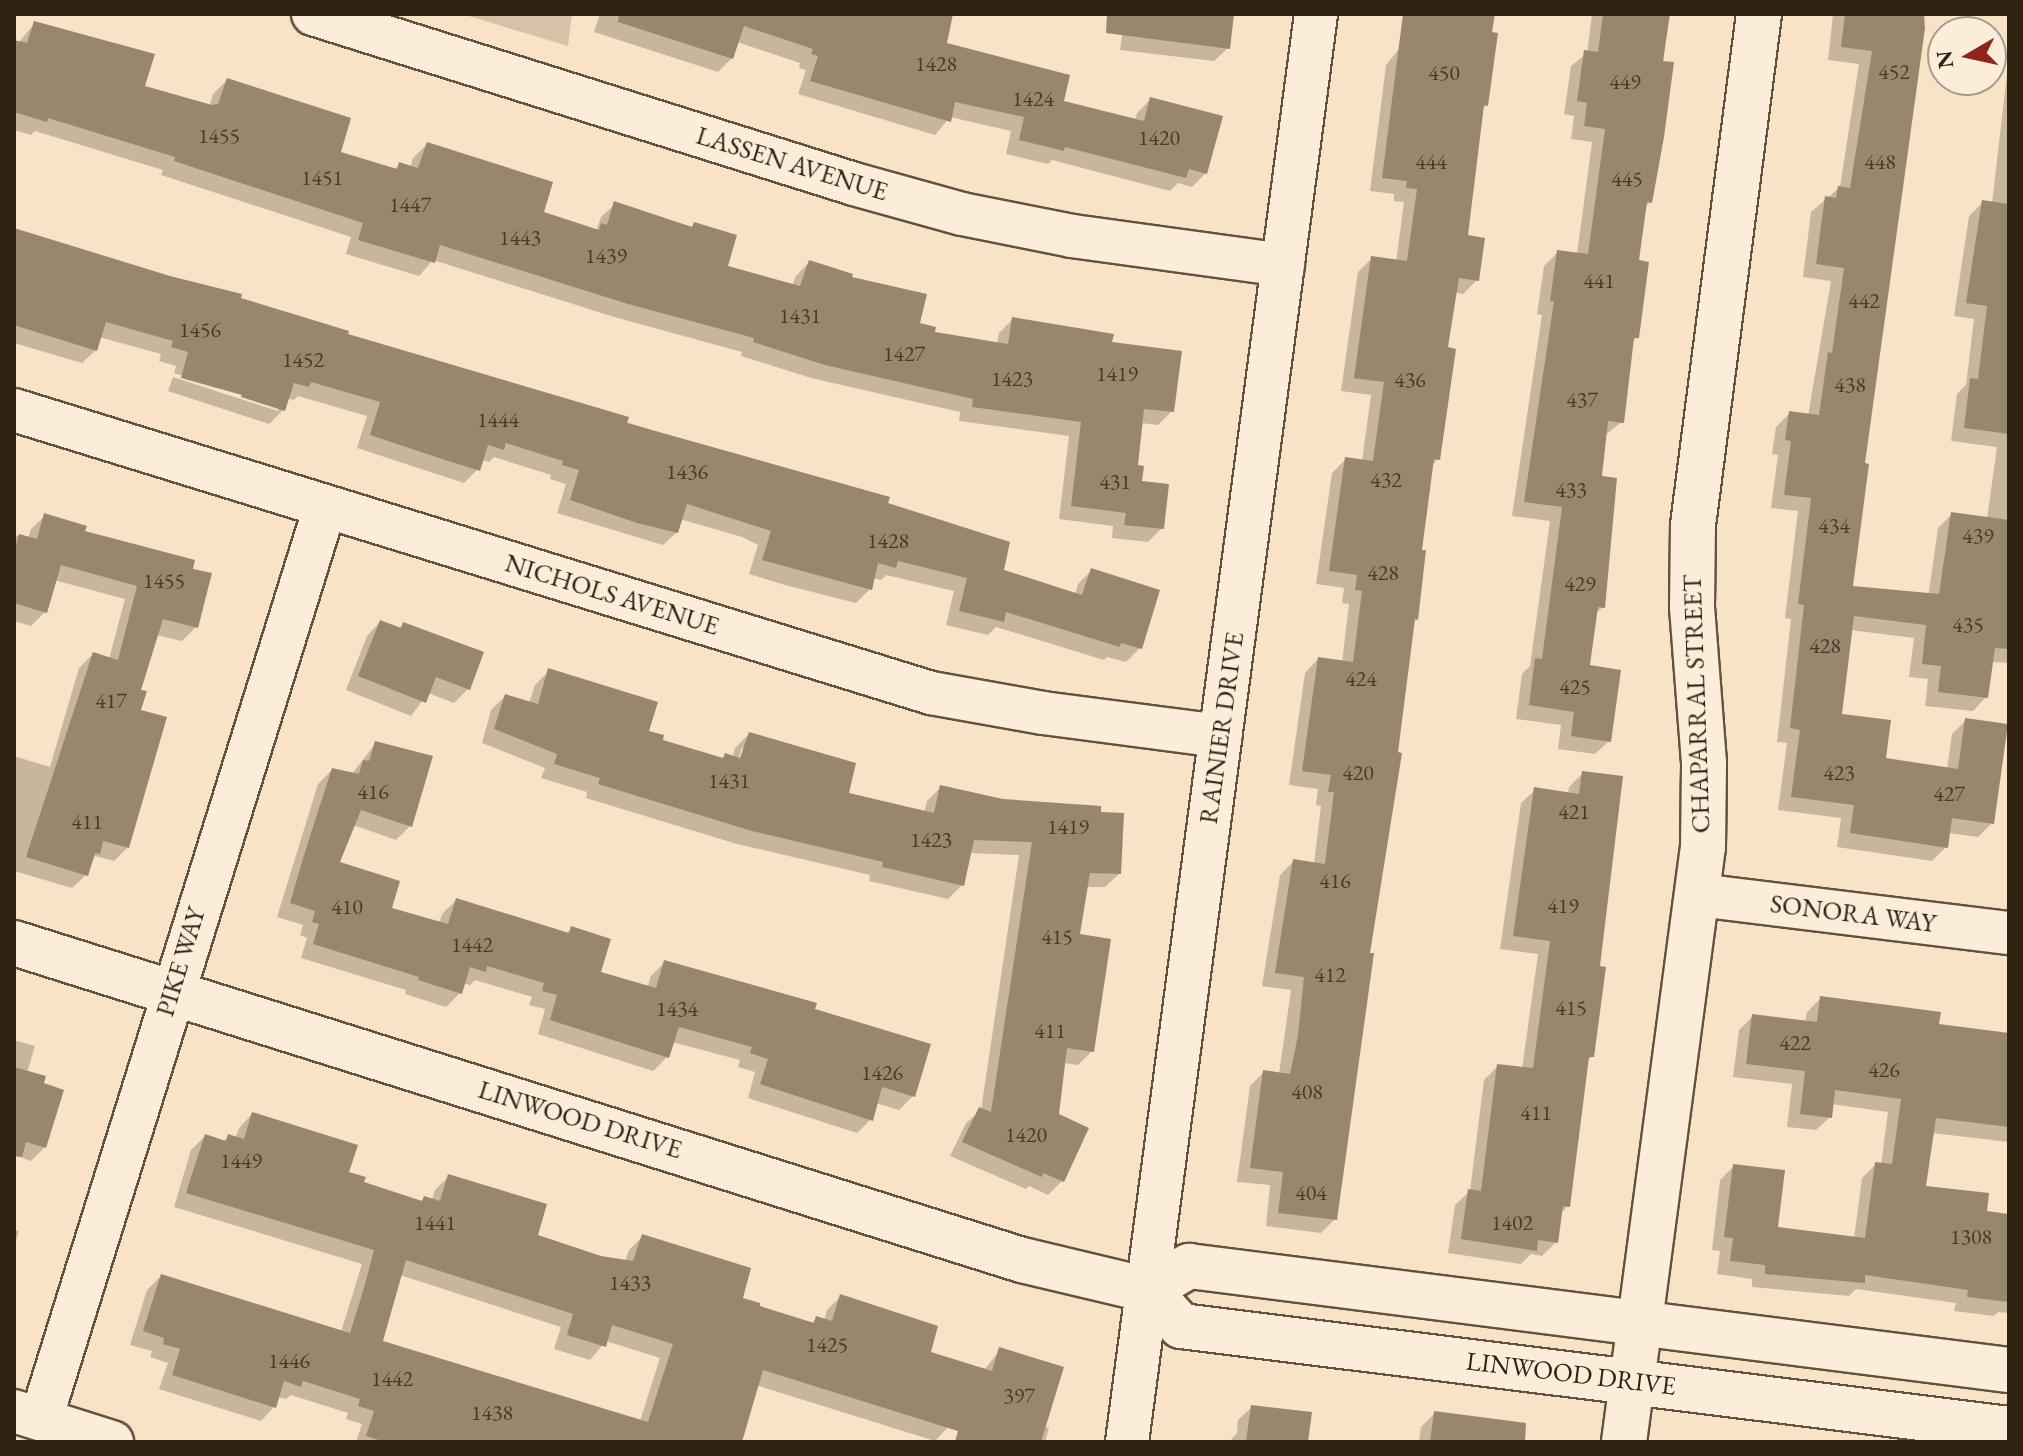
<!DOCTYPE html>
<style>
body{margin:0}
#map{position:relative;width:2023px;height:1456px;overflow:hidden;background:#f9e3c6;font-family:"EB Garamond",serif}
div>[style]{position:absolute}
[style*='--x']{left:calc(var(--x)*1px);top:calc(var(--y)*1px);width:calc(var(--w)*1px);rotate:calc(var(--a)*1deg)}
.green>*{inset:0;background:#d7c2a7}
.shadow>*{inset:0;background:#0003}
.building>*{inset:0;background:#99866f}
.roads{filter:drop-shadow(2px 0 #62523e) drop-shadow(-2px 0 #62523e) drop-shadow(0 2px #62523e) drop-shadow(0 -2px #62523e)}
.minor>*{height:42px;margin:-21px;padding:0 21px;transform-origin:21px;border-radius:21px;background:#fbedda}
.tertiary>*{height:44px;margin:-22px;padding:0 22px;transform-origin:22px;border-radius:22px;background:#fbedda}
span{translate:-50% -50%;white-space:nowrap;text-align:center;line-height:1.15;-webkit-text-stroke:8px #fbedda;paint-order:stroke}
.number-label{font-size:22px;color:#4a3b28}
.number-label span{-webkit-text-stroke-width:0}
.street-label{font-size:26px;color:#302211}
.frame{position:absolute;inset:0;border:16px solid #302211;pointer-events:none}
.north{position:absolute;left:1927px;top:16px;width:80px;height:80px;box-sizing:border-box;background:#fbedda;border:2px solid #aa9c8a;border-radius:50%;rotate:261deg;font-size:22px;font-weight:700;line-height:32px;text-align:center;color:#302211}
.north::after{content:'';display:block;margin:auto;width:28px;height:36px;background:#8f2418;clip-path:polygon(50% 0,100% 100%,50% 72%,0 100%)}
</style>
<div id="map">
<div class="green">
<i style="clip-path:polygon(462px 14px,572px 14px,568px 46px)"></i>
</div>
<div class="shadow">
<i style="clip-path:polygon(600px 14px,900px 14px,945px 44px,1062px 102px,1135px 121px,1137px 113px,1151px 99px,1206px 173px,1192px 187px,1178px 183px,1170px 191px,1052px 160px,1048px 164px,1006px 154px,1011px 131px,950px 117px,935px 135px,798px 94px,806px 70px,799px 68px,800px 63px,737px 42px,732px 58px,718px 72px,594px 32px)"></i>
<i style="clip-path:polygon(1125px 14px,1232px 14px,1228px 48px,1214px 61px,1120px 50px)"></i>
<i style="clip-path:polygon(1427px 14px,1493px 14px,1487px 105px,1481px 110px,1466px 237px,1477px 280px,1463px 294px,1454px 292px,1445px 349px,1438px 459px,1431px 466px,1419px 551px,1416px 619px,1412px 623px,1335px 1219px,1321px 1233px,1266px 1226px,1270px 1185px,1237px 1182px,1250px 1086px,1264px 1072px,1279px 1074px,1291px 990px,1262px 986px,1280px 875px,1294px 861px,1314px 864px,1321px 806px,1316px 805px,1318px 789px,1289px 785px,1305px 673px,1318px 659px,1342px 663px,1349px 604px,1342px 603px,1344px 588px,1316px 584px,1332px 473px,1346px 459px,1362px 461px,1371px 395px,1341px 391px,1358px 272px,1372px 258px,1396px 262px,1404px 202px,1394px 201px,1394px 194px,1370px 191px,1386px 65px)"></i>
<i style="clip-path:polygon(1592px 14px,1668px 14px,1650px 202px,1644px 208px,1636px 262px,1637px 337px,1631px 343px,1622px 422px,1605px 435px,1600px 478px,1603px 607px,1595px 614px,1588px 667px,1609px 741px,1595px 754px,1558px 749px,1561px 725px,1516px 719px,1522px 674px,1530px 666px,1550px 521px,1512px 516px,1542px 315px,1537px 314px,1544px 266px,1558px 252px,1577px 254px,1592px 142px,1571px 139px,1574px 116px,1564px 114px,1571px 66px,1587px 53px)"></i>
<i style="clip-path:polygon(1833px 14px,1922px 14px,1862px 465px,1851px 588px,1928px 598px,1938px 528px,1952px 514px,1987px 519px,1997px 447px,1951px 441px,1957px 394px,1966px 385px,1974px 319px,1954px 316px,1969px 216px,1983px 202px,1992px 204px,2009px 56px,2009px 663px,1991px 662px,1986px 697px,1973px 711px,1925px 706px,1928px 679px,1909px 677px,1914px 638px,1850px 630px,1840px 715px,1884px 760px,1947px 769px,1952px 734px,1966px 720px,1992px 823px,1978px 837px,1948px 833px,1946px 847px,1932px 861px,1837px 847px,1841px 818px,1778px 810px,1787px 743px,1777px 742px,1791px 619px,1785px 618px,1798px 511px,1771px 508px,1778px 455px,1772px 454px,1776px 427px,1790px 413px,1808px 416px,1831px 281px,1803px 277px,1811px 212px,1840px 187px,1859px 64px,1828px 60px)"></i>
<i style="clip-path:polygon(35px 23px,143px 87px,209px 107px,213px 94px,227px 80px,338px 153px,394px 170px,400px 164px,410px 168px,413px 158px,427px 144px,541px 213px,596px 232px,601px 217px,615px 204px,690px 229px,694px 225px,726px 268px,792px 286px,796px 276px,809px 262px,850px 278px,933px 333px,997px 344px,999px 333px,1013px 319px,1110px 343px,1172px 411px,1158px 425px,1140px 423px,1136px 467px,1162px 528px,1148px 542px,1112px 538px,1113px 526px,1059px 519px,1069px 436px,959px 421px,960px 412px,811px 378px,741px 356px,742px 352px,614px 317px,433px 260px,419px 276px,346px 254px,351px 237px,161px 175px,163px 170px,35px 131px,31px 135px,14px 130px,14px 48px)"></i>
<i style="clip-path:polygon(14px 229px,886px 504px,1001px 572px,1075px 595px,1078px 584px,1092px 570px,1140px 648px,1126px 662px,1107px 657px,1104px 660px,996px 627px,988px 635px,946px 625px,954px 591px,886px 575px,881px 580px,872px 578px,870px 589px,856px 603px,785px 585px,749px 574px,758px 545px,742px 537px,680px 519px,677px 532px,663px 545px,557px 513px,566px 484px,550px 479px,551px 475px,494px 457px,489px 462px,481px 460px,478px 469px,464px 483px,357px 448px,367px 416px,298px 396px,294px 400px,287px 398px,283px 410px,269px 424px,168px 391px,173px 377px,278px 411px,278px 406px,174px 373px,176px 366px,159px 361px,161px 354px,99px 337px,96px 350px,82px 363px,14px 343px)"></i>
<i style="clip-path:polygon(45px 516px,83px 532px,196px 627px,182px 641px,156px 635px,139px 691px,128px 847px,114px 861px,95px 856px,86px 875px,72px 888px,14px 871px,14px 756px,50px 767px,79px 668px,93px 654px,109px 659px,125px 599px,54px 580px,45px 612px,31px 626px,14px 621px,14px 535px,28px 539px,31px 529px)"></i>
<i style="clip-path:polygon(380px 622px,398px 629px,404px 624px,468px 689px,454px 703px,428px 693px,411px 716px,346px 690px,367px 636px)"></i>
<i style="clip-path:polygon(evenodd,549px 671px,661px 741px,721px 760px,725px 755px,732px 758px,735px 748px,749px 734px,846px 795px,924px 812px,927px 801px,941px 787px,1119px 874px,1105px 887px,1086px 887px,1078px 936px,1092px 1051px,1078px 1065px,1064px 1063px,1057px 1115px,1086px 1129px,1062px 1181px,1048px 1195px,1029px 1186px,1026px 1189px,950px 1156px,966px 1123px,981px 1110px,1019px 855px,969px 853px,962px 885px,948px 899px,869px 881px,870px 875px,737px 844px,586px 798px,587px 792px,541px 778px,545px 768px,482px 743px,491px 710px,505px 696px,529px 703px,535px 685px,549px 671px,742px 748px,746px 748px,736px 767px,742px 748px)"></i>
<i style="clip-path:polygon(376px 743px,410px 826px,396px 840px,353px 825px,337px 864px,389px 909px,439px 924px,442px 914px,456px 900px,566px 934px,571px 929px,598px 974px,647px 988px,651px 976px,665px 962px,813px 1011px,913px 1096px,899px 1110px,876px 1103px,871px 1119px,857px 1133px,748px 1098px,755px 1072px,738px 1067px,740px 1060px,672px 1042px,667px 1057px,653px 1071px,538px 1034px,545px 1009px,529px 1005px,532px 997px,475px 980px,470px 985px,463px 983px,460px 993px,446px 1007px,405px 994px,406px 990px,301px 958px,307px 938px,300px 935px,303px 925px,277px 917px,318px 784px,332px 770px,351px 775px)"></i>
<i style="clip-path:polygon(1583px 773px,1598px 968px,1592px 1056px,1586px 1062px,1568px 1206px,1560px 1214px,1556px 1242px,1542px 1256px,1531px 1254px,1521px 1264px,1448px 1253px,1455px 1205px,1470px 1191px,1484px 1080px,1498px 1066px,1522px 1069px,1538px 954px,1500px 949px,1521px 803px,1535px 790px,1568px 794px,1569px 787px)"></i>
<i style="clip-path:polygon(1821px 998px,1937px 1026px,2009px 1035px,2009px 1142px,1932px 1133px,1924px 1187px,1985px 1213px,2009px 1216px,2009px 1313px,1998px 1312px,1994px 1316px,1954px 1311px,1956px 1303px,1856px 1289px,1849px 1296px,1752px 1287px,1752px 1279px,1717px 1274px,1720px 1251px,1712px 1250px,1720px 1180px,1734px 1166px,1776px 1229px,1854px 1239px,1862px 1178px,1876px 1164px,1881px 1165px,1888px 1112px,1831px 1104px,1830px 1117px,1816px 1130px,1787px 1127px,1792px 1084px,1733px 1077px,1739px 1030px,1753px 1016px,1805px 1022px,1807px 1012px)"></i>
<i style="clip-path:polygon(14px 1040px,35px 1046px,27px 1073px,45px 1147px,31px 1161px,14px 1155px)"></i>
<i style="clip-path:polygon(evenodd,252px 1114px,362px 1183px,420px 1202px,424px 1198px,432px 1200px,435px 1190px,448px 1177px,536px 1237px,601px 1258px,625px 1261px,629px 1250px,643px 1236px,757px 1308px,811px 1324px,816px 1318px,824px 1321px,827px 1310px,840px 1297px,928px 1354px,984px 1370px,1000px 1350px,1043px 1426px,1049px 1428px,1045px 1442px,963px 1442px,965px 1424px,948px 1427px,935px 1441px,756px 1385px,739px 1442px,356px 1442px,362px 1424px,346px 1419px,348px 1413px,291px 1395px,286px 1399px,278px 1397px,274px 1407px,261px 1421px,159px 1389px,168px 1363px,150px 1357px,152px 1351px,130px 1345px,147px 1290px,161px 1276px,341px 1332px,362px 1264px,174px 1207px,191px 1150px,205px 1136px,223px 1142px,228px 1136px,235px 1139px,239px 1128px,252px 1114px,400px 1275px,561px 1327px,554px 1349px,590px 1360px,606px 1341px,660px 1358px,640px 1421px,381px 1343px,400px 1275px)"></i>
<i style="clip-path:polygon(14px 1230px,19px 1231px,14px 1246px)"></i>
<i style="clip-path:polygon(1252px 1407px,1306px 1442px,1229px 1442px,1237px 1433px,1238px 1420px)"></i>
<i style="clip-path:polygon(1435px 1413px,1521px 1442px,1419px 1442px,1421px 1427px)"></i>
</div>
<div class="building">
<i style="clip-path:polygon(619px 14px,953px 14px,947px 43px,1070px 75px,1064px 101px,1144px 121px,1150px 97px,1223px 116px,1207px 174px,1189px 169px,1186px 178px,1065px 147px,1064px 151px,1019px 140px,1024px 117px,955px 102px,951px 122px,810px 81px,818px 56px,811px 54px,813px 49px,744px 26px,733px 59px,618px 22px)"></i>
<i style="clip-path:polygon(1107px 14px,1234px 14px,1230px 49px,1106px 33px)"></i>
<i style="clip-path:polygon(1403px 14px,1495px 14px,1492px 32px,1498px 33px,1488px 106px,1484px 105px,1468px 235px,1485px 238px,1479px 281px,1459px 278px,1448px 347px,1456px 349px,1440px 460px,1434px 459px,1422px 550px,1426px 550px,1418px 620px,1415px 619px,1398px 752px,1402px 753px,1370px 953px,1374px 953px,1337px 1220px,1278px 1213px,1283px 1172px,1250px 1168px,1263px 1070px,1290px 1074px,1298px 1035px,1304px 977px,1275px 973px,1293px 859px,1325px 864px,1334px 792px,1328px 792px,1331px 775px,1302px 771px,1318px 657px,1353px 662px,1362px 591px,1355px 590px,1357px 575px,1329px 571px,1345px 457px,1373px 461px,1384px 382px,1354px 378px,1371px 256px,1407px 261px,1417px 189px,1406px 188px,1407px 181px,1382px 178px)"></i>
<i style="clip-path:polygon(1603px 14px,1670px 14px,1663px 61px,1674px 62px,1664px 137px,1652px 203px,1647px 202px,1639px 260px,1649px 262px,1639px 338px,1634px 338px,1624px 423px,1608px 421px,1602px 476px,1617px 478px,1605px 608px,1598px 607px,1590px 665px,1621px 670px,1611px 742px,1571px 736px,1574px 712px,1529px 705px,1535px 658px,1542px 659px,1562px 507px,1524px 502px,1554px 301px,1550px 301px,1557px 250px,1588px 254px,1605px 129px,1584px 126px,1587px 103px,1577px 101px,1584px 50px,1598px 52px)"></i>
<i style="clip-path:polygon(1845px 14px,1924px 14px,1925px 28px,1865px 463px,1869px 464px,1853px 586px,1939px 594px,1951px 512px,2009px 520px,2009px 649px,1995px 648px,1988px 698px,1938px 692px,1941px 666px,1922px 664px,1926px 625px,1854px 616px,1842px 714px,1891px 720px,1886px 758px,1958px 769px,1965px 718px,2008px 724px,1994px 824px,1952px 818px,1948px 848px,1850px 833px,1854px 805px,1791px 797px,1800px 730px,1790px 728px,1804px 605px,1798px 604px,1811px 498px,1784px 495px,1791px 441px,1785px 440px,1789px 411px,1819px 415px,1828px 352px,1832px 353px,1844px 268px,1816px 264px,1825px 196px,1836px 198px,1838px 186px,1850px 188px,1872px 51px,1841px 47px)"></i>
<i style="clip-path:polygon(34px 21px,155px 54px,145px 86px,212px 105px,218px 104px,227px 78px,351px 118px,341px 152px,397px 169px,399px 162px,418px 168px,427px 142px,553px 182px,544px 212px,599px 230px,601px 223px,607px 225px,614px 201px,692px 227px,694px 222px,737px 235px,728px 266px,800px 286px,809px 260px,853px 274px,852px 277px,927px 294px,920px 323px,936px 327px,935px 332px,1008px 344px,1012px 317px,1114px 334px,1112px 342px,1182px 351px,1174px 412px,1144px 409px,1138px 465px,1144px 466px,1142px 481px,1169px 484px,1164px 529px,1124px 525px,1126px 513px,1071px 506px,1081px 422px,972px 407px,973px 399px,825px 365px,753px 342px,754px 338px,628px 304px,440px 245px,435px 263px,358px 240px,363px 223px,174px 161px,175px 157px,48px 118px,47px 122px,14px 112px,14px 40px,27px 43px)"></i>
<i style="clip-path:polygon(1982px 200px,2009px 204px,2009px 434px,1964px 428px,1970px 378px,1978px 379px,1987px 306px,1966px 303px)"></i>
<i style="clip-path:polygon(14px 228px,170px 276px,242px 294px,241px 298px,349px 331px,348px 334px,629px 417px,627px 423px,890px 497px,888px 503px,1010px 542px,1004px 570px,1082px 595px,1091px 568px,1160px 590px,1142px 649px,1121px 643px,1120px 647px,1006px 612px,1004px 622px,959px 611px,967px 578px,898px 561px,896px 568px,878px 563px,872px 590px,762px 560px,771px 531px,687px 504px,678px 533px,637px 523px,570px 500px,579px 470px,562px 465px,563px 461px,506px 443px,504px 450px,488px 445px,480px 471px,436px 457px,370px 435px,380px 402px,311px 382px,309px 387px,294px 383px,285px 411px,241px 397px,242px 395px,181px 378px,188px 352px,171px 347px,173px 341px,106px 322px,97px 351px,14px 325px)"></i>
<i style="clip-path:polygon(44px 513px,87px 526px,85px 531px,195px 560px,193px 569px,212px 573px,198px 628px,163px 619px,141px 690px,147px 691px,141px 710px,167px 717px,129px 848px,103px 841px,100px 854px,95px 853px,88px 876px,26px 857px,93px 652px,118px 660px,137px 586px,61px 565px,47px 613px,14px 603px,14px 552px,19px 534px,37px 539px)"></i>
<i style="clip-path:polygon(380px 620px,401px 628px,403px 622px,484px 652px,470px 690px,436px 677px,426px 703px,358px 676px)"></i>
<i style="clip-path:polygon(548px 668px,658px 702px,649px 731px,664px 735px,663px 740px,723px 758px,725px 753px,740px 758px,749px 732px,856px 763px,849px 793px,934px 813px,940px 785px,1003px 799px,1101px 806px,1101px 812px,1124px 813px,1121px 874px,1090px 873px,1080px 934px,1111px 939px,1094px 1052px,1067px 1048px,1059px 1114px,1089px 1128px,1064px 1182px,1043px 1173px,1042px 1177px,962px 1142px,979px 1107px,991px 1112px,1032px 842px,974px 840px,964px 886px,882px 867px,883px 862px,752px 831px,598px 784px,600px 778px,554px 764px,557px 754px,494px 729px,505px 694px,538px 704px)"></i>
<i style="clip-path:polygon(375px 741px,433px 756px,412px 827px,361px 810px,340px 862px,400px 881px,392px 908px,448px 924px,456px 898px,569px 933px,571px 926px,611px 939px,601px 972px,656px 988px,664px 960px,817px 1003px,815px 1009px,931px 1044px,915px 1097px,882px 1087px,873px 1121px,760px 1084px,768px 1059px,750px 1053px,752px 1047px,679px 1027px,669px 1058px,550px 1020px,557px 995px,542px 991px,544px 983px,487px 966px,486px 972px,470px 967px,462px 994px,418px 980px,419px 977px,313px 944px,319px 924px,312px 922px,315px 911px,290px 903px,305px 852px,332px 768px,359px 774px,363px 760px,369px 761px)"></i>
<i style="clip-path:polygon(1582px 771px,1623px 776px,1600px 966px,1606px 967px,1594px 1057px,1589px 1057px,1570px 1207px,1563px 1206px,1558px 1243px,1538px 1240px,1537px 1251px,1461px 1239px,1468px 1189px,1481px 1191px,1497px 1064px,1533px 1068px,1550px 941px,1513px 936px,1534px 787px,1579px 794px)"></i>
<i style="clip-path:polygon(1820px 996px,1941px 1012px,1939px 1024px,2009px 1033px,2009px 1127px,1936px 1118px,1926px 1186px,1989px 1193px,1987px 1211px,2009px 1214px,2009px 1302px,1967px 1297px,1968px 1290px,1865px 1275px,1865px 1283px,1765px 1274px,1765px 1265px,1730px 1261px,1733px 1238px,1724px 1237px,1733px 1164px,1785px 1170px,1778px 1227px,1865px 1238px,1875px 1162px,1892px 1164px,1901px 1099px,1835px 1090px,1832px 1118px,1800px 1114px,1805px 1071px,1746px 1064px,1752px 1014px,1817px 1022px)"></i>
<i style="clip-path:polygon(14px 1067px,46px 1076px,44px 1083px,64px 1090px,46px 1148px,26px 1142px,22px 1157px,14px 1156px)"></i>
<i style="clip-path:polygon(evenodd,252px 1112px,358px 1145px,349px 1172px,366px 1177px,364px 1182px,422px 1201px,424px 1196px,440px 1201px,448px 1174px,547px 1204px,538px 1235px,601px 1256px,633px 1261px,642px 1234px,751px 1268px,743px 1298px,760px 1303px,760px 1306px,814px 1323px,816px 1316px,832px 1321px,840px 1294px,938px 1326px,931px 1352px,992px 1371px,999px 1347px,1064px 1367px,1041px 1442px,955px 1442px,958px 1431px,763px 1370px,742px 1442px,385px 1442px,366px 1436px,374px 1411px,358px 1406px,360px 1399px,303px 1381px,301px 1387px,284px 1381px,276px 1408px,172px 1375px,180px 1349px,163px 1344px,164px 1338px,143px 1331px,161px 1274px,350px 1333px,364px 1288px,374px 1250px,186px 1193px,205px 1134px,226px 1141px,228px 1134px,244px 1139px,252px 1112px,406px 1260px,573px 1314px,567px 1335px,606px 1347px,612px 1325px,673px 1344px,648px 1422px,383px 1341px,406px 1260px)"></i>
<i style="clip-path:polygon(1251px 1405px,1312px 1412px,1308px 1442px,1246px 1442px)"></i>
<i style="clip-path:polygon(1434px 1411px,1526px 1423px,1525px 1442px,1430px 1442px)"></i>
</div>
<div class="roads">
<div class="minor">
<i style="--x:313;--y:14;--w:567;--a:17.44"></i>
<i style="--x:854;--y:184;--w:112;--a:15.5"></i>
<i style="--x:962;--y:214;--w:112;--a:11.3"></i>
<i style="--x:1072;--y:236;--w:213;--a:7.8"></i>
<i style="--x:14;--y:410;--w:960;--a:17.15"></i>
<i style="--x:931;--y:693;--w:114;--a:10.1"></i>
<i style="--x:1043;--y:713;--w:179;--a:7.4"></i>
<i style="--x:1698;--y:895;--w:313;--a:7"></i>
<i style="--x:14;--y:1411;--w:103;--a:17.6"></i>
<i style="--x:41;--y:1419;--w:955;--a:-72.7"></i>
<i style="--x:1127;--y:1442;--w:1440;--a:-82.46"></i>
</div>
<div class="tertiary">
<i style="--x:14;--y:943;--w:1057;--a:17.46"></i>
<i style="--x:1022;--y:1260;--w:130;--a:13.4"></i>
<i style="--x:1148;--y:1290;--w:49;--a:47.5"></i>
<i style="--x:1181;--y:1326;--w:834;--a:7.09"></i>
<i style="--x:1148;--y:1290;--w:48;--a:-30.3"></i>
<i style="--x:1189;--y:1266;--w:827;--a:7.23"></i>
<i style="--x:1624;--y:1442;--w:600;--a:-82.44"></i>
<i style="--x:1703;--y:847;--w:84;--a:-89.3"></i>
<i style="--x:1704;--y:763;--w:156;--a:-94.4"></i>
<i style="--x:1692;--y:607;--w:82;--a:-89.3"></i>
<i style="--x:1693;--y:525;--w:515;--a:-82.64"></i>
</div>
</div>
<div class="number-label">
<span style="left:936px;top:64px">1428</span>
<span style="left:1894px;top:72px">452</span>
<span style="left:1444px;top:73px">450</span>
<span style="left:1625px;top:82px">449</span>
<span style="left:1033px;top:99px">1424</span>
<span style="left:219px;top:136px">1455</span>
<span style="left:1159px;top:138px">1420</span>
<span style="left:1431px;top:162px">444</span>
<span style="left:1880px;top:162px">448</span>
<span style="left:322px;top:178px">1451</span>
<span style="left:1627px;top:179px">445</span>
<span style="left:410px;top:205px">1447</span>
<span style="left:520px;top:238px">1443</span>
<span style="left:606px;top:256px">1439</span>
<span style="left:1599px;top:281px">441</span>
<span style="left:1864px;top:301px">442</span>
<span style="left:800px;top:316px">1431</span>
<span style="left:200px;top:330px">1456</span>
<span style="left:904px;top:354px">1427</span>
<span style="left:303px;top:360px">1452</span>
<span style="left:1117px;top:374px">1419</span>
<span style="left:1012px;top:379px">1423</span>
<span style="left:1410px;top:380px">436</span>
<span style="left:1850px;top:385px">438</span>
<span style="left:1582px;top:400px">437</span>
<span style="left:498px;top:420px">1444</span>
<span style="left:687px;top:472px">1436</span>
<span style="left:1386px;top:480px">432</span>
<span style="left:1115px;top:482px">431</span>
<span style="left:1571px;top:490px">433</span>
<span style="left:1834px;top:526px">434</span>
<span style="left:1978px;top:536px">439</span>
<span style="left:888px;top:541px">1428</span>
<span style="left:1383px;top:573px">428</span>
<span style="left:164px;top:581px">1455</span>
<span style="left:1580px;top:584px">429</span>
<span style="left:1968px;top:625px">435</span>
<span style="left:1825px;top:646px">428</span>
<span style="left:1361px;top:679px">424</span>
<span style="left:1575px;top:687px">425</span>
<span style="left:111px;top:701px">417</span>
<span style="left:1358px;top:773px">420</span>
<span style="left:1839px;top:773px">423</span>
<span style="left:729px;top:781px">1431</span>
<span style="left:373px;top:792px">416</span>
<span style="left:1949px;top:794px">427</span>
<span style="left:1574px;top:812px">421</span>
<span style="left:87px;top:822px">411</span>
<span style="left:1068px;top:827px">1419</span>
<span style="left:931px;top:840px">1423</span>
<span style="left:1335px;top:881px">416</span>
<span style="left:1563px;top:906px">419</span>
<span style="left:347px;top:907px">410</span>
<span style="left:1057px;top:937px">415</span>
<span style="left:472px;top:945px">1442</span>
<span style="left:1330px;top:975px">412</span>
<span style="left:1571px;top:1008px">415</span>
<span style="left:677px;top:1009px">1434</span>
<span style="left:1050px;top:1031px">411</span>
<span style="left:1795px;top:1043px">422</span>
<span style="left:1884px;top:1070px">426</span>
<span style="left:882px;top:1073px">1426</span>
<span style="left:1307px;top:1092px">408</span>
<span style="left:1536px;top:1113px">411</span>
<span style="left:1026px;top:1135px">1420</span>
<span style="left:241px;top:1161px">1449</span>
<span style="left:1311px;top:1193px">404</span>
<span style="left:435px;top:1223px">1441</span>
<span style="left:1512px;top:1223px">1402</span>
<span style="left:1971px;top:1237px">1308</span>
<span style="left:630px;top:1283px">1433</span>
<span style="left:827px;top:1345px">1425</span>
<span style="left:289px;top:1361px">1446</span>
<span style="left:392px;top:1379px">1442</span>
<span style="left:1019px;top:1396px">397</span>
<span style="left:492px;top:1413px">1438</span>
</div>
<div class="street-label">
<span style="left:792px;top:164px;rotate:17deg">LASSEN AVENUE</span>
<span style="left:612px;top:595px;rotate:17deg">NICHOLS AVENUE</span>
<span style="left:1697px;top:704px;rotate:-92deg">CHAPARRAL STREET</span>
<span style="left:1222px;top:728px;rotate:-82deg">RAINIER DRIVE</span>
<span style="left:1853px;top:914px;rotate:7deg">SONORA WAY</span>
<span style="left:181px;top:962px;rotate:-73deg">PIKE WAY</span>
<span style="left:580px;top:1120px;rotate:17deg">LINWOOD DRIVE</span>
<span style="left:1571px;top:1374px;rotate:7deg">LINWOOD DRIVE</span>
</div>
<div class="frame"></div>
<div class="north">N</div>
</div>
